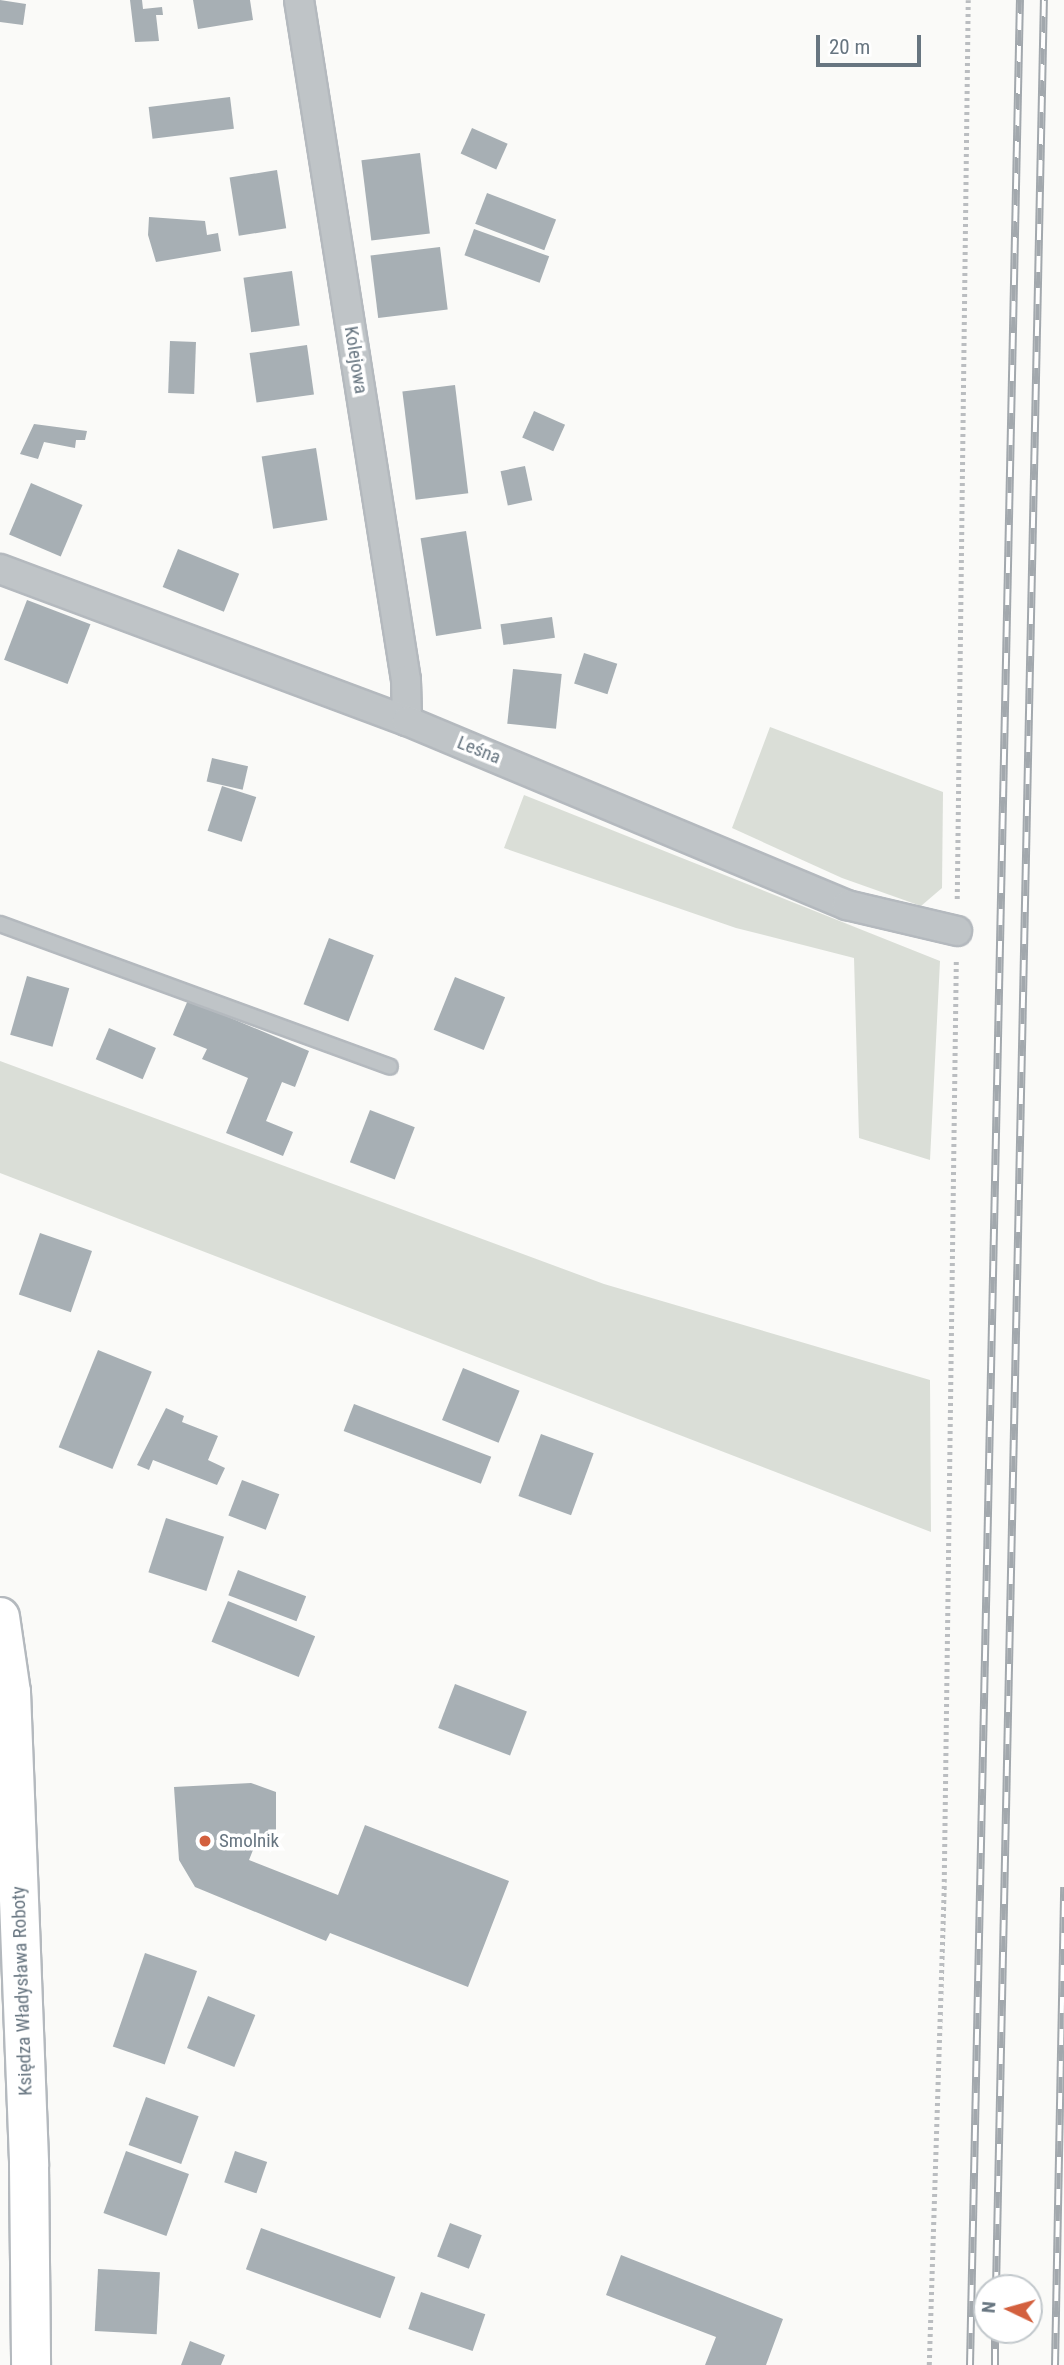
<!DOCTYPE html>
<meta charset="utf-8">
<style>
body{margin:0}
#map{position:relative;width:1064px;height:2365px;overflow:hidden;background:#fafaf8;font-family:"Roboto Condensed",sans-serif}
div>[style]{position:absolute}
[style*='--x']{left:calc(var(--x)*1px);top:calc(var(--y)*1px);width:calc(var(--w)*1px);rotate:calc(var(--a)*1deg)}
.green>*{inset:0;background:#daded7}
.building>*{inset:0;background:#a7afb4;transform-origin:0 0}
.path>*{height:4.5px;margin-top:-2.25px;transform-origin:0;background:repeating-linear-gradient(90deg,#babdc0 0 3.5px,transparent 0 7px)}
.roads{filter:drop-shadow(2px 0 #b4b9be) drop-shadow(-2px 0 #b4b9be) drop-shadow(0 2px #b4b9be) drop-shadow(0 -2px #b4b9be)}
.lane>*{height:14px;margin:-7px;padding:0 7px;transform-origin:7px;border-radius:7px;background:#bfc4c7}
.street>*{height:28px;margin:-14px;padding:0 14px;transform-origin:14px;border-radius:14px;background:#bfc4c7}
.secondary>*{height:38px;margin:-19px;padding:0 19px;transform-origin:19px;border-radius:19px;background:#fff}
.rail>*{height:8px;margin-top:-4px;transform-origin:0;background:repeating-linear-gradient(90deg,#fff 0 16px,#a2a8ad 0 32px);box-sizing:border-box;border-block:2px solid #a2a8ad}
.dots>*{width:19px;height:19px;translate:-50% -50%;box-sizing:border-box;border:4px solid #fff;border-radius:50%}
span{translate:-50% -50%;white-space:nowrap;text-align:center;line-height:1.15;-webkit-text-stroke:7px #fff;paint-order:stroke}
.street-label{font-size:19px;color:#677580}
.poi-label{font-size:19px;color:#677580}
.left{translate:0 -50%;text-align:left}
.north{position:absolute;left:973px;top:2274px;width:70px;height:70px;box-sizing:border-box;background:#fff;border:2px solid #c2c8cc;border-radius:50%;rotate:275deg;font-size:19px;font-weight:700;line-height:28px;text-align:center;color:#677580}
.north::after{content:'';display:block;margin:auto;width:24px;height:32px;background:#d3603e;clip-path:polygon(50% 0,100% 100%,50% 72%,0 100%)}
.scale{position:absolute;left:816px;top:35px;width:105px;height:32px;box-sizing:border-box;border:4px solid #677580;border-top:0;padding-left:9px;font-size:21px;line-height:24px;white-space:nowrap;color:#677580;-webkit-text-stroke:5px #fff;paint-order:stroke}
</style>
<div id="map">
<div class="green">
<i style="clip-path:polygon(770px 727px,943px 792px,942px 888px,921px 906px,842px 878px,732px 828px)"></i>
<i style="clip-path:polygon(524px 795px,940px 961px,930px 1160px,859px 1138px,854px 958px,736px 928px,504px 848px)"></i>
<i style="clip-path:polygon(0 1061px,604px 1284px,930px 1380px,931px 1532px,0 1173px)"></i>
</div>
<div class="building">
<i style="clip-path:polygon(0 0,26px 4px,23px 25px,0 22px)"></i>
<i style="clip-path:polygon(130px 0,142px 0,143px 9px,162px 7px,163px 15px,156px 15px,159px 41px,135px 42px)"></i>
<i style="clip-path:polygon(193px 0,250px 0,253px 20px,198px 29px)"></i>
<i style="left:230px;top:97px;width:32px;height:82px;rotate:83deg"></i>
<i style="left:472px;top:128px;width:39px;height:28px;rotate:24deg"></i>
<i style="left:420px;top:153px;width:81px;height:59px;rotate:83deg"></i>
<i style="left:277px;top:170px;width:59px;height:48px;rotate:81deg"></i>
<i style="left:487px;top:193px;width:74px;height:33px;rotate:21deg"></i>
<i style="clip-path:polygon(149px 217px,205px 221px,207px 235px,218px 233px,221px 251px,156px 262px,148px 235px)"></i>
<i style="left:474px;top:229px;width:80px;height:28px;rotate:20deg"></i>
<i style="left:440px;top:247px;width:63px;height:70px;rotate:83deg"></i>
<i style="left:292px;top:271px;width:55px;height:49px;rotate:82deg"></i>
<i style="left:170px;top:341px;width:26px;height:52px;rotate:2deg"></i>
<i style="left:307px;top:345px;width:50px;height:58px;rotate:82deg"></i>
<i style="left:455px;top:385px;width:109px;height:53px;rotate:83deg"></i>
<i style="left:534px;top:411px;width:34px;height:29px;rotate:24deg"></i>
<i style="clip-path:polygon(34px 424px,87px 431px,85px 440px,76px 440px,75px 448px,44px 442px,38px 459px,20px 454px)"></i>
<i style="left:316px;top:448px;width:73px;height:55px;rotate:81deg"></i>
<i style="left:525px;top:466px;width:35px;height:25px;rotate:78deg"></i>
<i style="left:31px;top:483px;width:56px;height:56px;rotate:23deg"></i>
<i style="left:466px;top:531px;width:99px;height:46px;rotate:81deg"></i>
<i style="left:178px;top:549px;width:66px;height:41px;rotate:22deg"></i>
<i style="left:27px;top:600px;width:68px;height:64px;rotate:21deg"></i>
<i style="left:552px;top:617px;width:21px;height:52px;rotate:82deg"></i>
<i style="left:584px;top:653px;width:35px;height:32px;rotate:18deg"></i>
<i style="left:513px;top:669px;width:49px;height:55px;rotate:6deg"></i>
<i style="left:212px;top:758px;width:37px;height:24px;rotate:13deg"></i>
<i style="left:222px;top:786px;width:36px;height:47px;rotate:18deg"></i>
<i style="left:329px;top:938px;width:48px;height:71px;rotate:21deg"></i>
<i style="left:27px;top:976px;width:44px;height:61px;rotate:16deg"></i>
<i style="left:455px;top:977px;width:54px;height:57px;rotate:22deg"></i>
<i style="clip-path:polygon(188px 1000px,309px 1051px,295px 1087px,282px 1082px,266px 1121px,293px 1132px,283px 1156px,226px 1133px,248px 1078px,202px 1059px,207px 1049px,173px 1035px)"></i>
<i style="left:109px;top:1028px;width:51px;height:34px;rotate:23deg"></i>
<i style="left:370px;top:1110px;width:48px;height:56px;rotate:21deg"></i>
<i style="left:40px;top:1233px;width:55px;height:65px;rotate:19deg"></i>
<i style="left:98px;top:1350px;width:58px;height:105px;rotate:22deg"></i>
<i style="left:463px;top:1368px;width:61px;height:56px;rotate:22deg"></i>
<i style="left:354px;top:1404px;width:147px;height:29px;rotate:21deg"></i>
<i style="clip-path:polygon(166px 1408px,184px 1416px,182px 1422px,218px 1436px,208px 1460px,225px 1468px,217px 1485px,153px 1460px,149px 1470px,137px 1465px)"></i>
<i style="left:541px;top:1434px;width:56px;height:66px;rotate:20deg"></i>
<i style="left:242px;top:1480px;width:40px;height:38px;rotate:21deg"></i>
<i style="left:166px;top:1518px;width:61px;height:57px;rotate:18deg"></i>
<i style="left:238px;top:1570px;width:73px;height:27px;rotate:21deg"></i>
<i style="left:228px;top:1601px;width:94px;height:44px;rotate:22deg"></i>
<i style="left:455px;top:1684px;width:77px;height:47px;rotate:21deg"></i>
<i style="clip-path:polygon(251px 1783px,276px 1792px,276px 1834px,259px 1835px,249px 1860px,338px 1895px,365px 1825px,509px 1881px,468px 1987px,330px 1933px,326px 1941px,195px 1887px,179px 1860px,174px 1787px)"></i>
<i style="left:145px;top:1953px;width:55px;height:99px;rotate:19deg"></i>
<i style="left:208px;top:1996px;width:51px;height:56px;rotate:22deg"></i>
<i style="left:146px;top:2097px;width:56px;height:51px;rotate:20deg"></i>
<i style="left:126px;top:2151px;width:67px;height:66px;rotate:20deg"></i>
<i style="left:235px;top:2151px;width:34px;height:33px;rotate:19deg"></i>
<i style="left:450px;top:2223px;width:34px;height:36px;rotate:21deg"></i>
<i style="left:261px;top:2228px;width:143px;height:44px;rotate:20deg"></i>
<i style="clip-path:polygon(621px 2255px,783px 2319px,766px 2365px,705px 2365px,716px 2337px,606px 2295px)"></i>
<i style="left:98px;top:2269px;width:62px;height:62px;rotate:3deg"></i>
<i style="left:421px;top:2292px;width:68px;height:39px;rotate:19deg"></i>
<i style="clip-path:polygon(190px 2341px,225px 2355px,221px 2365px,181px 2365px)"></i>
</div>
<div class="path">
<i style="--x:957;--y:899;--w:899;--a:-89.3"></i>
<i style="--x:929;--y:2365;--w:483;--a:-88.2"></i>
<i style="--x:944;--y:1882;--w:922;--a:-89.25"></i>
</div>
<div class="roads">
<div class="lane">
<i style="--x:0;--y:924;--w:415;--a:20.1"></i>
</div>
<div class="street">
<i style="--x:299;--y:0;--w:688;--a:81.06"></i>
<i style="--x:406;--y:680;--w:41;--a:88.6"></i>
<i style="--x:0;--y:569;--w:434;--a:20.5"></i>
<i style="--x:407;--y:721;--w:477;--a:22.7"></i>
<i style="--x:847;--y:905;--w:113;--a:13.3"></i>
</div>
<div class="secondary">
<i style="--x:0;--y:1617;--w:76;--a:81.7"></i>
<i style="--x:11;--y:1692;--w:474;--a:87.8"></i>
<i style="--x:29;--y:2166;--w:199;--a:89.4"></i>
</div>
</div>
<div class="rail">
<i style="--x:996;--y:2288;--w:2289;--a:-88.8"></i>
<i style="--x:970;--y:2365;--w:2366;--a:-88.79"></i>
<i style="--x:995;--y:2365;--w:35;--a:-90"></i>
<i style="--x:1055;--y:2365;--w:478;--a:-88.9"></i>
</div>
<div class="dots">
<i style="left:205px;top:1841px;background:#d3603e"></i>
</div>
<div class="street-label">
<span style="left:356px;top:360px;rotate:81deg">Kolejowa</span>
<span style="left:479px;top:750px;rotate:22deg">Leśna</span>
<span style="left:22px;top:1991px;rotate:-92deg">Księdza Władysława Roboty</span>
</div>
<div class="poi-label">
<span class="left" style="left:219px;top:1841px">Smolnik</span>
</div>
<div class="north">N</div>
<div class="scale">20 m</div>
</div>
